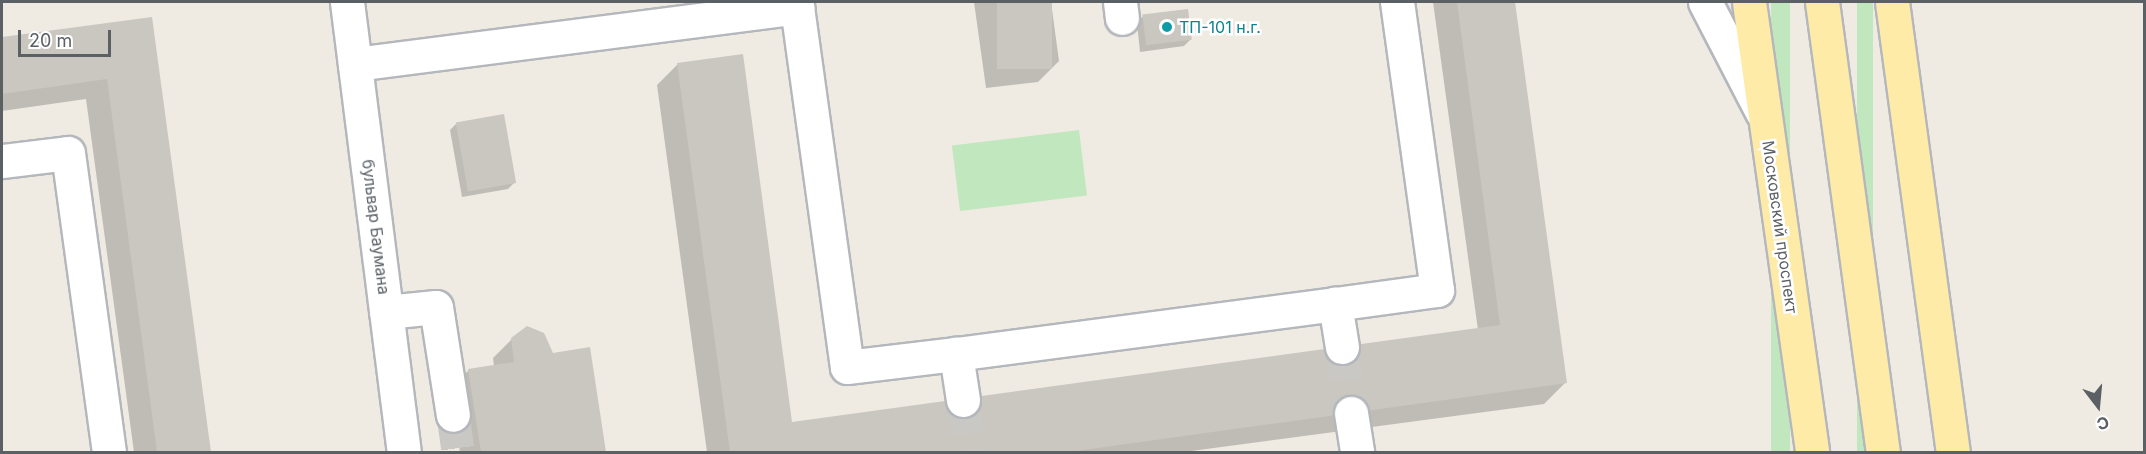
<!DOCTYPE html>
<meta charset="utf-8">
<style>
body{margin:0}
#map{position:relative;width:2146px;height:454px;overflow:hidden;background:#efebe3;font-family:Inter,sans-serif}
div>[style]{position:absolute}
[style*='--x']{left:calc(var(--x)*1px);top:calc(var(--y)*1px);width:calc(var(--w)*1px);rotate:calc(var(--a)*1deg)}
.green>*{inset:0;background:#c1e7be;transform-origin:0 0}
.shadow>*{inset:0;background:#0003}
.building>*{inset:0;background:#cac6c0;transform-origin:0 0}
.minor-tunnel>*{height:33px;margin-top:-16.5px;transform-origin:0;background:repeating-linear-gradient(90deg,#cac8c4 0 33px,transparent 0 49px)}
.roads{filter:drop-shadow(2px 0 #b4b7bb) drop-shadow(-2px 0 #b4b7bb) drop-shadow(0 2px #b4b7bb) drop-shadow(0 -2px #b4b7bb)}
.minor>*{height:33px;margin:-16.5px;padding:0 16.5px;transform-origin:16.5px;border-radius:16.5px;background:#fff}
.major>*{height:33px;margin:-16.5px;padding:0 16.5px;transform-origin:16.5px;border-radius:16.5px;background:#ffeba8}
.dots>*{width:16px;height:16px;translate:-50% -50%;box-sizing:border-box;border:3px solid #fff;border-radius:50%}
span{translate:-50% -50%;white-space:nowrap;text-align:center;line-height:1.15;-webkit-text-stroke:5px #fff;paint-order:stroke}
.culture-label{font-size:16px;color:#0d838f}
.left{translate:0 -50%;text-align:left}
.street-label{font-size:16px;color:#5b6065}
.frame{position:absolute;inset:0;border:3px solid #5b6065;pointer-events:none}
.north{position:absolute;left:2068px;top:376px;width:60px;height:60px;-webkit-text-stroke:4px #fff;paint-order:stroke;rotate:164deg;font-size:16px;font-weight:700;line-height:24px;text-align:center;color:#5b6065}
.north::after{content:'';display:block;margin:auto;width:21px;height:27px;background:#5b6065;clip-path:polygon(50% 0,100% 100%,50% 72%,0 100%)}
.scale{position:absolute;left:18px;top:30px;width:93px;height:27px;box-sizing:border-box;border:3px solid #5b6065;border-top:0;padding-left:8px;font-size:18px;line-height:21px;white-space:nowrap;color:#5b6065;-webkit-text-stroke:4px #fff;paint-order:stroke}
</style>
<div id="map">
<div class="green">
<i style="left:1771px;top:2px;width:19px;height:454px"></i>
<i style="left:1857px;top:2px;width:16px;height:454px"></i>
<i style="left:1079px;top:130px;width:66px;height:128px;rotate:83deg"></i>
</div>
<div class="shadow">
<i style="clip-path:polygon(974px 2px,1051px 2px,1059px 61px,1038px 82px,986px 88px)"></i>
<i style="clip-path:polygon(1433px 2px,1514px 2px,1565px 383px,1544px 404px,1184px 452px,707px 452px,657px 85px,678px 64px,791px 423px,1478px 330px)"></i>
<i style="clip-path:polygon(1143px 16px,1191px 39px,1184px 46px,1140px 52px,1137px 23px)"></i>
<i style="clip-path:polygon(151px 18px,209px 452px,134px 452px,86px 99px,2px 111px,2px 39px)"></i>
<i style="clip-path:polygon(456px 124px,514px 183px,508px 189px,462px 197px,450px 130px)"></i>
<i style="clip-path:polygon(512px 339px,552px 355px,588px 349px,604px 452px,460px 452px,450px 389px,469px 370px,494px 366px,493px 358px)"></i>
</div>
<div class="building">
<i style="left:997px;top:2px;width:55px;height:67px"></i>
<i style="clip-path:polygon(1457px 2px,1515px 2px,1567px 383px,1069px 452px,730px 452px,677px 63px,743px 54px,792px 422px,1500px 325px)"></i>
<i style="left:1188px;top:9px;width:31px;height:46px;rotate:83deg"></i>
<i style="clip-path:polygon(152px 17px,211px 452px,157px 452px,107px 79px,2px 94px,2px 37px)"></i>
<i style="left:504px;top:114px;width:70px;height:49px;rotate:80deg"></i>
<i style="clip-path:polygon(527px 326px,544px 333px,553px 353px,590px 347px,606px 452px,481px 452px,468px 369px,514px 362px,511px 338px)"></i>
</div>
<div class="minor-tunnel">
<i style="--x:1342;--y:347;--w:67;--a:82.2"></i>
<i style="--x:963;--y:400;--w:53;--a:81.3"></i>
<i style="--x:453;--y:415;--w:37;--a:82"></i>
</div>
<div class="roads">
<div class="minor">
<i style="--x:347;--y:2;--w:454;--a:82.8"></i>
<i style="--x:1120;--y:2;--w:16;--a:83"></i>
<i style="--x:1705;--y:2;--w:124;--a:62.6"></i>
<i style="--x:355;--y:64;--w:446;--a:-7.3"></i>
<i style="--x:797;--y:7;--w:363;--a:82.1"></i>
<i style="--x:847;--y:367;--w:110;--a:-6.8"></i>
<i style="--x:2;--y:161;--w:66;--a:-6.9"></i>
<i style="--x:68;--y:153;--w:302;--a:82.2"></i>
<i style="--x:386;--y:312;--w:50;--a:-5.7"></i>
<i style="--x:436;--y:307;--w:109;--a:81.1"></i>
<i style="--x:1342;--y:347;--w:44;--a:-99.2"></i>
<i style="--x:1335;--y:304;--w:103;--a:-7.8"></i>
<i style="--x:1437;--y:290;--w:291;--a:-97.9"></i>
<i style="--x:963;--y:400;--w:47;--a:-98.7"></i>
<i style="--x:956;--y:354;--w:382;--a:-7.5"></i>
<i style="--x:1351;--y:413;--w:39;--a:81"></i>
</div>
<div class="major">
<i style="--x:1749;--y:2;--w:454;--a:82"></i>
<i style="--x:1822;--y:2;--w:454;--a:82.3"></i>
<i style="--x:1892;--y:2;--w:454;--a:82.3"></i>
</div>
</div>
<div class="dots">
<i style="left:1167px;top:27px;background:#0f9aa8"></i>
</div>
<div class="culture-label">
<span class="left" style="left:1179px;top:27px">ТП-101 н.г.</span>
</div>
<div class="street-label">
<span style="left:376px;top:227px;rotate:83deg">бульвар Баумана</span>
<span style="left:1780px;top:227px;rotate:82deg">Московский проспект</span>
</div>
<div class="frame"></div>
<div class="north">С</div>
<div class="scale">20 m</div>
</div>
